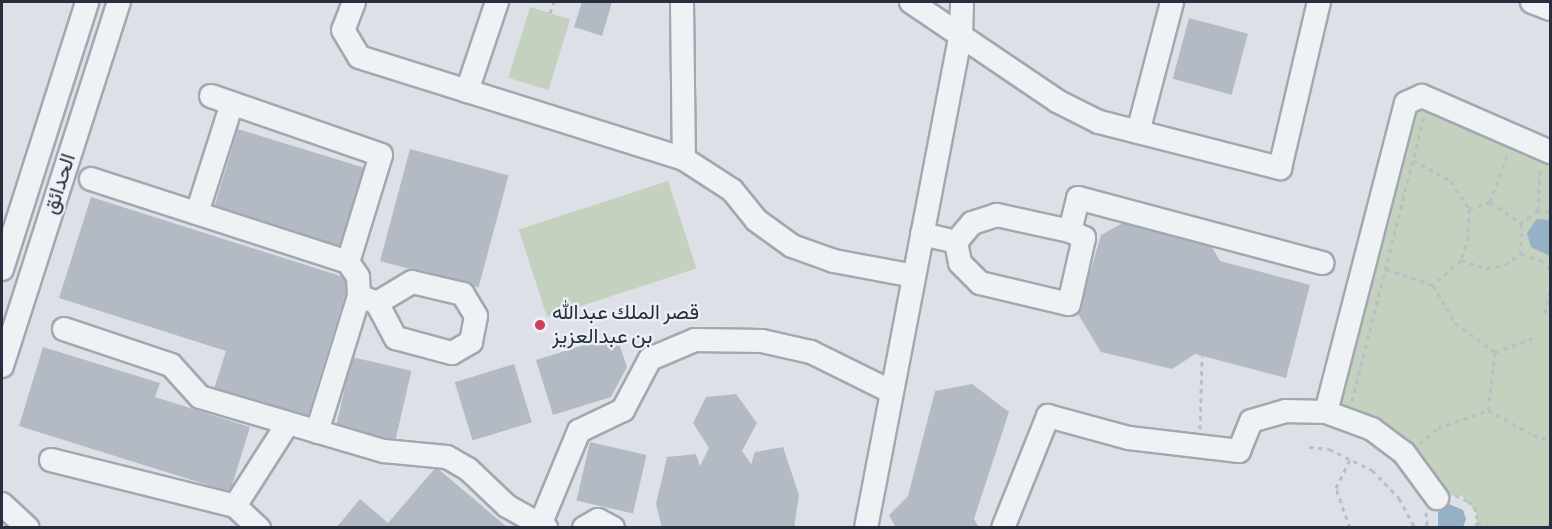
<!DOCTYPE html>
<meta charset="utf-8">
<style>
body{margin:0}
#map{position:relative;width:1552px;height:529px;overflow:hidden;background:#dde1e7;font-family:"Sofia Sans Condensed",Vazirmatn,sans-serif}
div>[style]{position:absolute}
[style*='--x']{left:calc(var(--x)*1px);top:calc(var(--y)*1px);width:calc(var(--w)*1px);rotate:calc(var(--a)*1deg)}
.green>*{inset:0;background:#c3d1be;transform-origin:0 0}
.water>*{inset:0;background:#96b0c8}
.building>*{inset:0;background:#b4bac4;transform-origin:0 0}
.path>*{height:3px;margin-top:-1.5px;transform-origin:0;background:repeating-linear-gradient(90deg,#bbbfc5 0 4.5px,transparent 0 9px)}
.roads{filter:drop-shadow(2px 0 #a2a8b1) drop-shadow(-2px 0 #a2a8b1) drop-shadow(0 2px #a2a8b1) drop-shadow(0 -2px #a2a8b1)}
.minor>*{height:22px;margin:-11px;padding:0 11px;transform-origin:11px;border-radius:11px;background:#eff2f5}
.dots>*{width:16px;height:16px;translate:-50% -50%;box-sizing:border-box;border:3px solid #ecf0f5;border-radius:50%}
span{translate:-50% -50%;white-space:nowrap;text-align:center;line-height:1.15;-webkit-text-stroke:4.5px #ecf0f5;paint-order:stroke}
.street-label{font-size:21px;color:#262f3e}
.poi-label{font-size:21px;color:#262f3e}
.left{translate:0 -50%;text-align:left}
.frame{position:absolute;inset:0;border:3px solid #262f3e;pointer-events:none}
</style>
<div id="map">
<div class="green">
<i style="left:530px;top:7px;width:42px;height:74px;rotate:17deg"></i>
<i style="clip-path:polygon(1422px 96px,1550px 152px,1550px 527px,1476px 527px,1477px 514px,1468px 501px,1462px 496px,1445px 495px,1404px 453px,1326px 412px,1406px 103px)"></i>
<i style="left:668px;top:181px;width:92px;height:157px;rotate:72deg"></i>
</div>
<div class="water">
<i style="clip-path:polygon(1537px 219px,1550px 220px,1550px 256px,1531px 247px,1527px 233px)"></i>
<i style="clip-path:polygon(1449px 504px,1463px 510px,1466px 519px,1463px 527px,1438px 526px,1438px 512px)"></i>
</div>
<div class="building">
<i style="clip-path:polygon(582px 2px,612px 2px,602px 36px,574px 27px)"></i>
<i style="left:1189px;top:18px;width:61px;height:63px;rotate:15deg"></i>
<i style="left:238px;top:129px;width:133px;height:84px;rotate:17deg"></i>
<i style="left:410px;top:149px;width:102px;height:116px;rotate:15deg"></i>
<i style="clip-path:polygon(91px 197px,350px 279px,307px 418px,214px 389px,226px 351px,59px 298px)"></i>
<i style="clip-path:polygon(1130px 219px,1209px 242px,1220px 261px,1310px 285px,1286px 378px,1195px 354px,1172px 369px,1101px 352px,1078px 314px,1101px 235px)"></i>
<i style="clip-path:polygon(616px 335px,627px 367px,611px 397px,553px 415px,536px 360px)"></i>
<i style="clip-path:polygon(43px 347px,160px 383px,155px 397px,250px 427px,230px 492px,19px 426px)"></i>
<i style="left:352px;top:357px;width:61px;height:71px;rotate:13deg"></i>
<i style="left:514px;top:364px;width:61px;height:62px;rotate:73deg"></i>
<i style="clip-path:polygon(972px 384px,1009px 412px,974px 519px,979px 528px,896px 528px,889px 515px,908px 496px,935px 391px)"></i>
<i style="clip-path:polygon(736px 394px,757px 423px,742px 451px,751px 464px,755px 452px,783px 447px,799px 495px,794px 528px,662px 528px,656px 504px,667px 457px,696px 454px,700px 466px,709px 448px,693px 423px,706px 397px)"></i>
<i style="left:590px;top:442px;width:58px;height:60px;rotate:13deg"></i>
<i style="clip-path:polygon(436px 467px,508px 528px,336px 528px,360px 499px,388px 523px)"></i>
</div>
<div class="path">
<i style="--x:550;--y:13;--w:12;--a:-70"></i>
<i style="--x:1413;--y:160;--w:43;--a:28.9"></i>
<i style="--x:1451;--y:181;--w:33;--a:57"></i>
<i style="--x:1469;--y:209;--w:27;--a:92"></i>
<i style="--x:1468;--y:236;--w:25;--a:106"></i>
<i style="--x:1461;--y:260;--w:38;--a:138"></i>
<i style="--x:1490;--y:202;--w:52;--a:-69.8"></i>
<i style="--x:1469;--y:209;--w:22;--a:-18"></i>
<i style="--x:1490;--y:202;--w:37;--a:34"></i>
<i style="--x:1538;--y:211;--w:44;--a:-87.4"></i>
<i style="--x:1550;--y:212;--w:12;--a:-175"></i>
<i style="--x:1538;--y:211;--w:21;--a:145"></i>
<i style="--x:1521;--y:223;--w:31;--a:90"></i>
<i style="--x:1521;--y:254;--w:21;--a:17"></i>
<i style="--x:1541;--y:260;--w:13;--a:45"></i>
<i style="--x:1461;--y:260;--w:26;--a:18"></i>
<i style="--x:1486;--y:268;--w:19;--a:-9"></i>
<i style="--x:1505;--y:265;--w:19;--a:-36"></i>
<i style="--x:1386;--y:269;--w:50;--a:18.8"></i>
<i style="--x:1433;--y:285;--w:44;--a:59.9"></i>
<i style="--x:1455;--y:323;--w:49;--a:35.9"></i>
<i style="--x:1545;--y:313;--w:23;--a:-77"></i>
<i style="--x:1352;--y:401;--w:293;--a:-75.8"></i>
<i style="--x:1488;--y:410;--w:58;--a:-83.1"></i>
<i style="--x:1495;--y:352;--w:40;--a:-20.2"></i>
<i style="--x:1200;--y:429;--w:73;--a:-88.4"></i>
<i style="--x:1420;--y:444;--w:24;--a:-42"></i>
<i style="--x:1438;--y:428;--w:53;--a:-19.8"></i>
<i style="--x:1488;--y:410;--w:51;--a:29.1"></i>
<i style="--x:1533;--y:435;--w:18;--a:16"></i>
<i style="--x:1309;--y:447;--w:20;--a:6"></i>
<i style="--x:1329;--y:449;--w:48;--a:26"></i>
<i style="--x:1372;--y:470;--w:39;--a:46"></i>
<i style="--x:1399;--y:498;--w:34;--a:62"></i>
<i style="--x:1455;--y:495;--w:14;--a:25"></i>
<i style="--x:1468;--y:501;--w:8;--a:45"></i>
<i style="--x:1474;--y:507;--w:8;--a:67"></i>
<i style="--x:1477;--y:514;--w:14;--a:94"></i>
<i style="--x:1426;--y:512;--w:16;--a:86"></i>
<i style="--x:1477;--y:523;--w:16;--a:18"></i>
<i style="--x:1350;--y:528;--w:42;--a:-109.3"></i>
<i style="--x:1336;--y:488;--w:34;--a:-64"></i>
<i style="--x:1546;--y:528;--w:7;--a:-56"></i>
</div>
<div class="roads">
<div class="minor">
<i style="--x:354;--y:2;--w:30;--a:111"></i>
<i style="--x:343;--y:30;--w:31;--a:59"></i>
<i style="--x:359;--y:57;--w:341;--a:17.4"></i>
<i style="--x:684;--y:159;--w:57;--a:32.9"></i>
<i style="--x:732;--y:190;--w:38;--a:51"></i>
<i style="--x:756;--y:220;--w:44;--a:35.8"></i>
<i style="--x:792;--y:246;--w:45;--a:19.7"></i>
<i style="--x:834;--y:261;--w:81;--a:10.6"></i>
<i style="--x:682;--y:2;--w:157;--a:89.3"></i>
<i style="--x:911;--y:2;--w:176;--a:34.1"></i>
<i style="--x:1057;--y:101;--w:47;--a:26.6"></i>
<i style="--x:1099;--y:122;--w:187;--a:14.3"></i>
<i style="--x:1280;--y:168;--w:171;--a:-76.8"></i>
<i style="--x:1532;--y:2;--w:19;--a:21"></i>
<i style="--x:467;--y:91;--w:94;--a:-71.4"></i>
<i style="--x:211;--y:96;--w:180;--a:19.1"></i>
<i style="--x:381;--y:155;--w:112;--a:107.1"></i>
<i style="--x:348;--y:262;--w:18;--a:56"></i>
<i style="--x:358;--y:277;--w:19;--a:87"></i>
<i style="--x:359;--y:296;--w:142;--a:107.2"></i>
<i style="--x:1138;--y:132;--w:134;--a:-75.3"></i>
<i style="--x:91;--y:179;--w:270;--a:17.9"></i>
<i style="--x:197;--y:213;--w:115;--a:-72.3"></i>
<i style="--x:1070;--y:231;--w:34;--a:-76"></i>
<i style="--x:1078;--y:198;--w:253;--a:14.9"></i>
<i style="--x:922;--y:234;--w:35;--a:13"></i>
<i style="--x:956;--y:242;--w:21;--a:79"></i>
<i style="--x:960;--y:263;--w:28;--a:45"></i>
<i style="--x:980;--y:283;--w:91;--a:13.3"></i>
<i style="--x:1069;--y:304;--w:68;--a:-77.2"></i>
<i style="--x:1084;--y:238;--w:16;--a:-153"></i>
<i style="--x:1070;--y:231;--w:75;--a:-167.6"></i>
<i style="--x:997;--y:215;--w:26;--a:162"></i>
<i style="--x:972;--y:223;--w:25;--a:130"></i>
<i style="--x:2;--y:269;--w:280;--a:-72.3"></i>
<i style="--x:359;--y:296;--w:19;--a:21"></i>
<i style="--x:377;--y:303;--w:40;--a:62"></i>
<i style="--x:396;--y:338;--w:58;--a:15"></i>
<i style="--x:452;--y:353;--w:22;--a:-30"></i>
<i style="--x:471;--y:342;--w:26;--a:-79"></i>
<i style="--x:476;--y:316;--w:26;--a:-121"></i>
<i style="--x:463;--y:294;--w:52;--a:-166.8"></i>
<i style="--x:412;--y:282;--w:41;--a:149"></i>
<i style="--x:64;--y:329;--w:113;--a:18.6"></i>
<i style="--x:171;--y:365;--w:43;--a:47.8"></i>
<i style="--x:200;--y:397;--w:192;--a:16.4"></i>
<i style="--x:384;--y:451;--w:63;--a:5.4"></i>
<i style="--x:447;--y:457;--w:24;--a:30"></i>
<i style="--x:468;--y:469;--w:54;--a:43.5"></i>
<i style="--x:507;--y:506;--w:45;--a:29.4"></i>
<i style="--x:2;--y:366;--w:382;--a:-72.2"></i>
<i style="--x:1326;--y:412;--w:319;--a:-75.5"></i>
<i style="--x:1406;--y:103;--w:17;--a:-24"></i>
<i style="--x:1422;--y:96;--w:140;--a:23.6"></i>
<i style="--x:51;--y:460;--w:190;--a:14"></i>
<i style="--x:235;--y:506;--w:33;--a:43"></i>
<i style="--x:2;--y:504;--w:35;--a:43"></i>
<i style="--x:235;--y:506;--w:98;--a:-57.4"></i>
<i style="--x:540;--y:525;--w:102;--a:-67.5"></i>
<i style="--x:579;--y:431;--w:49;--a:-25.5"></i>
<i style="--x:623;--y:410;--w:58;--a:-62.1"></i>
<i style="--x:650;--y:359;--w:49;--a:-22.9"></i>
<i style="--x:695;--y:340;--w:67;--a:0.9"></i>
<i style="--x:762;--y:341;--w:50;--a:12.7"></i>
<i style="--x:811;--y:352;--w:90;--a:26.3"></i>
<i style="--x:584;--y:528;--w:16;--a:-30"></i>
<i style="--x:598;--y:520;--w:17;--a:28"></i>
<i style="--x:866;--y:528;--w:504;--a:-79.14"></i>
<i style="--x:961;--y:33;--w:31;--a:-88"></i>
<i style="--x:1003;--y:528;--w:121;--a:-68.1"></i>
<i style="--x:1048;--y:416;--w:84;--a:15.2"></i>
<i style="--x:1129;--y:438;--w:111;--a:6.7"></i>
<i style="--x:1239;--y:451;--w:32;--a:-68"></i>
<i style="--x:1251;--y:421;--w:35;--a:-16"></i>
<i style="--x:1285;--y:411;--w:41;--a:1.4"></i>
<i style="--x:1326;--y:412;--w:49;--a:20.3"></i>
<i style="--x:1372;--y:429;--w:40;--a:37"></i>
<i style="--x:1404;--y:453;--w:56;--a:53.7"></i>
</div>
</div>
<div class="dots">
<i style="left:540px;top:325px;background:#d13d57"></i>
</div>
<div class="street-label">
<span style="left:60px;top:184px;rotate:-72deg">الحدائق</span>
</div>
<div class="poi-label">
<span class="left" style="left:552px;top:325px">قصر الملك عبدالله<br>بن عبدالعزيز</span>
</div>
<div class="frame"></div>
</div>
